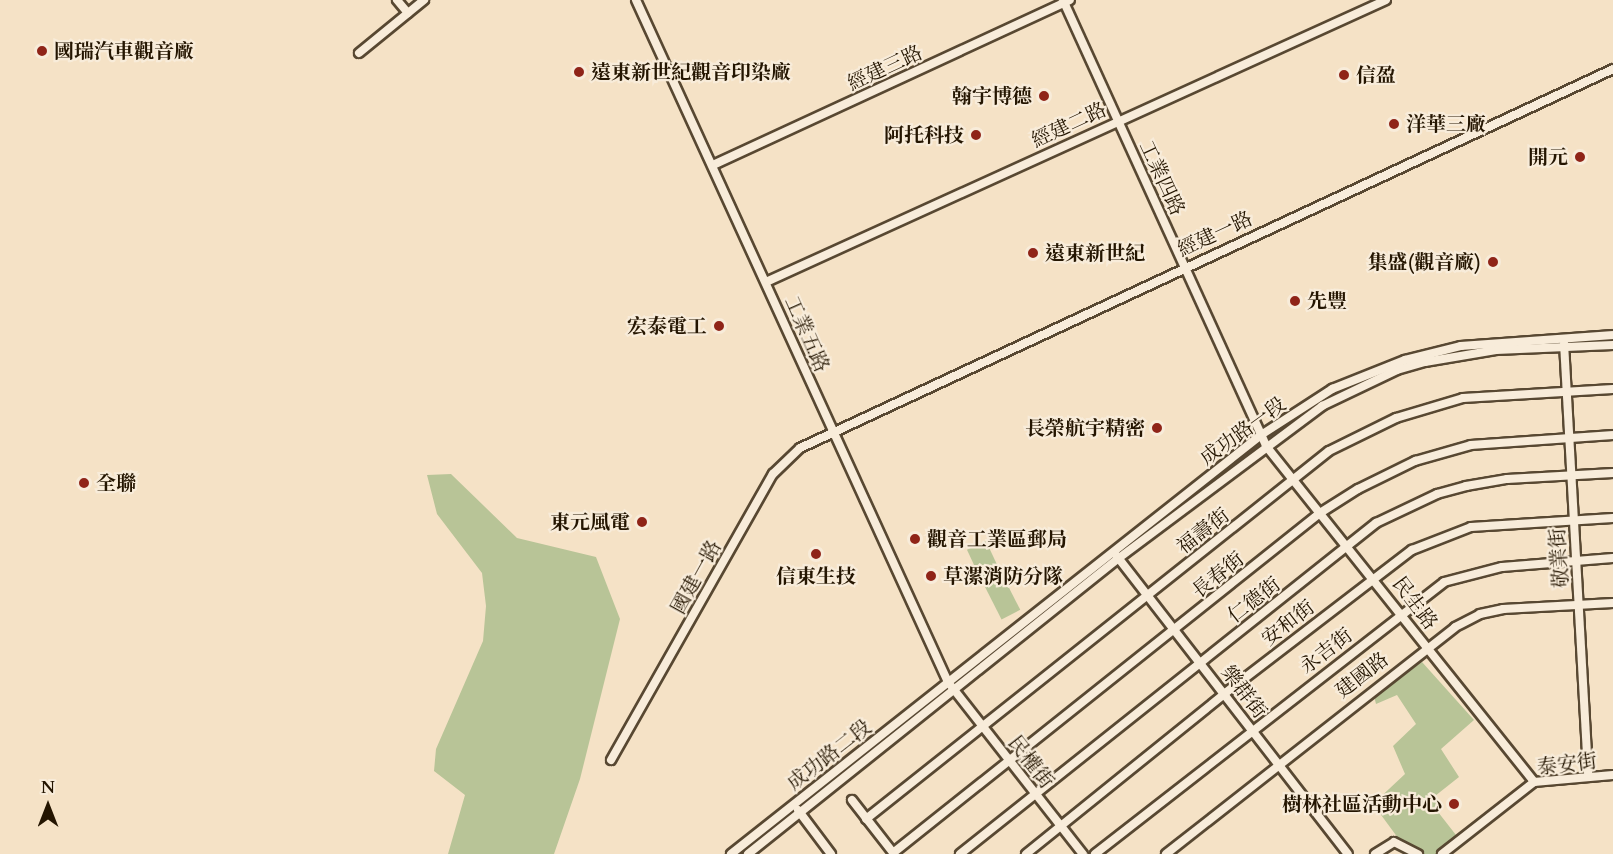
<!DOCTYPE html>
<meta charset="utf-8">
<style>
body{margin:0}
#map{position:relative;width:1613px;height:854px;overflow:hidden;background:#f5e2c6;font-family:Cardo,"Noto Serif TC",serif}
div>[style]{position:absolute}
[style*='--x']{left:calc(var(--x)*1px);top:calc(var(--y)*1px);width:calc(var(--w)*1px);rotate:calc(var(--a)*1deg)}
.green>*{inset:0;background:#b8c497;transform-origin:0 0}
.roads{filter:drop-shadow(2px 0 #584832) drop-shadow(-2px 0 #584832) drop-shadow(0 2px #584832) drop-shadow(0 -2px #584832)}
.minor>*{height:8px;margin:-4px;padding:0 4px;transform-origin:4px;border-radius:4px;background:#f8ecda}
.dots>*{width:16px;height:16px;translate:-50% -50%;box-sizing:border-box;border:3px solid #f8ecda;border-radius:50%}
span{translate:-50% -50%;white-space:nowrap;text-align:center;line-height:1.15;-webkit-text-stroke:4.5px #f8ecda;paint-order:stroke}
.poi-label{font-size:20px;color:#241501;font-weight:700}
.left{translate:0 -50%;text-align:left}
.right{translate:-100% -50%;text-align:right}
.street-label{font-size:20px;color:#241501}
.north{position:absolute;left:18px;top:776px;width:60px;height:60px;-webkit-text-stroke:4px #f8ecda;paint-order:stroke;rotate:0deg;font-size:16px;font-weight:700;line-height:24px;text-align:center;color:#241501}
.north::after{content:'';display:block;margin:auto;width:21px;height:27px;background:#241501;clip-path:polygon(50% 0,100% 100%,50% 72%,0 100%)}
</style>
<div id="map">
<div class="green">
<i style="clip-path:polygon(451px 474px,517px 538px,596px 557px,620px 619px,580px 779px,554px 854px,448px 854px,465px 795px,434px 771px,436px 749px,483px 641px,486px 606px,482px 573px,437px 514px,427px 475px)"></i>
<i style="left:986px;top:541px;width:38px;height:21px;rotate:65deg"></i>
<i style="left:1003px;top:576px;width:38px;height:21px;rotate:63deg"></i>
<i style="clip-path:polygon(1422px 662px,1474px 720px,1441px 749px,1459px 777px,1435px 796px,1438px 812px,1456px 835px,1438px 854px,1424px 854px,1398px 838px,1373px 804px,1405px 774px,1393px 746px,1416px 724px,1397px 695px,1376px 704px,1374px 696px)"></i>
</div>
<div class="roads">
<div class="minor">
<i style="--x:397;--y:0;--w:17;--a:50"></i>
<i style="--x:636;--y:0;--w:750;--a:65.42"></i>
<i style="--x:948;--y:682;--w:219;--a:51.9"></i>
<i style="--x:1063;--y:0;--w:490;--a:65.5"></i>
<i style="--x:1266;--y:446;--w:430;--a:51.4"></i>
<i style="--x:359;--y:53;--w:84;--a:-39.2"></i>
<i style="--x:713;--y:165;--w:393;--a:-24.8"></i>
<i style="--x:766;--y:282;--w:681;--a:-24.46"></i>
<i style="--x:1564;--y:343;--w:434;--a:86.8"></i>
<i style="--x:1116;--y:555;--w:378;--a:52.2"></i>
<i style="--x:611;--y:760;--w:329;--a:-60.5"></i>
<i style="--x:773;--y:474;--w:37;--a:-44"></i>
<i style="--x:800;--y:448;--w:897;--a:-24.99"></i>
<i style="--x:852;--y:800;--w:68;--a:52.1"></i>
<i style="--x:798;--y:810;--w:55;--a:53.1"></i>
<i style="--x:866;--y:819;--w:591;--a:-38.48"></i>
<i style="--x:1329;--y:451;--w:75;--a:-26.2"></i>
<i style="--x:1396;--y:418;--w:70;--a:-16.6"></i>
<i style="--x:1463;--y:398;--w:150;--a:-3.4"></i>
<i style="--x:893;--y:853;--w:546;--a:-38.53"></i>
<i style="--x:1320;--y:513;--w:45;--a:-32.3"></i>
<i style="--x:1358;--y:489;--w:64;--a:-26.2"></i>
<i style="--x:1415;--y:461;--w:58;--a:-15.9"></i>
<i style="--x:1471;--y:445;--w:142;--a:-4"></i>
<i style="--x:731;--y:854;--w:676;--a:-38.33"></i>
<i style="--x:1261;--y:435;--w:85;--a:-32.9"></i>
<i style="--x:1332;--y:389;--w:79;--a:-21.7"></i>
<i style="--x:1405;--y:360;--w:58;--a:-14"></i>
<i style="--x:1461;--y:346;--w:152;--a:-4.1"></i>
<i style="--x:748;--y:854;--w:475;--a:-38.6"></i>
<i style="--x:1119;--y:558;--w:254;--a:-36.8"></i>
<i style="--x:1322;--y:406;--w:83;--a:-25.6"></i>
<i style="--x:1397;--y:370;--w:29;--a:-16"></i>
<i style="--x:1425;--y:362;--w:72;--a:-9.6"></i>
<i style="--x:1496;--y:350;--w:117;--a:-2.4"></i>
<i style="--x:960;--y:854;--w:532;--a:-38.51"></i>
<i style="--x:1376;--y:523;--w:68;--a:-25.4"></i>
<i style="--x:1437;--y:494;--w:30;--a:-15"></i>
<i style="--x:1466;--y:486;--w:42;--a:-9.7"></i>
<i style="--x:1507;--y:479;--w:106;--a:-3.2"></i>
<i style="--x:1026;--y:854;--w:255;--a:-38.9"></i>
<i style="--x:1224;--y:694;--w:237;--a:-37.5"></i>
<i style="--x:1412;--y:550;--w:63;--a:-21.3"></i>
<i style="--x:1471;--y:527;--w:142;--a:-3.6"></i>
<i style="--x:1095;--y:854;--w:442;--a:-37.9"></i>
<i style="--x:1444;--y:582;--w:60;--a:-14.5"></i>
<i style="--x:1502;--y:567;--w:111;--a:-4.6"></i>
<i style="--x:1166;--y:854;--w:367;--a:-38.1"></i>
<i style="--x:1455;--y:627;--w:28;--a:-27"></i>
<i style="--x:1480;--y:614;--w:24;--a:-12"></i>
<i style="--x:1503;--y:609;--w:110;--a:-3.1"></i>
<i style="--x:1375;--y:854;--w:22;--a:-32"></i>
<i style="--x:1394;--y:842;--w:27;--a:27"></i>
<i style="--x:1442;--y:854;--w:117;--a:-38"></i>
<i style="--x:1534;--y:782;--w:79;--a:-5.1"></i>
</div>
</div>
<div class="dots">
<i style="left:42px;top:51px;background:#8f2418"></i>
<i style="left:579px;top:72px;background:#8f2418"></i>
<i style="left:1344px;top:75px;background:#8f2418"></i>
<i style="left:1044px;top:96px;background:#8f2418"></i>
<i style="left:1394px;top:124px;background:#8f2418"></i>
<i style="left:976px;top:135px;background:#8f2418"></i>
<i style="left:1580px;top:157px;background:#8f2418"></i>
<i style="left:1033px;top:253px;background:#8f2418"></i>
<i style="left:1493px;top:262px;background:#8f2418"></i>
<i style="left:1295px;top:301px;background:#8f2418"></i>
<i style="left:719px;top:326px;background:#8f2418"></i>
<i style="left:1157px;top:428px;background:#8f2418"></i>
<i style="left:84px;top:483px;background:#8f2418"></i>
<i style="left:642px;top:522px;background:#8f2418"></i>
<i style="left:915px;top:539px;background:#8f2418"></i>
<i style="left:816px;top:554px;background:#8f2418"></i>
<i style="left:931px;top:576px;background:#8f2418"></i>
<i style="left:1454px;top:804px;background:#8f2418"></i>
</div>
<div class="poi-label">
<span class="left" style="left:54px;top:51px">國瑞汽車觀音廠</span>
<span class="left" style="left:591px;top:72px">遠東新世紀觀音印染廠</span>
<span class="left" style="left:1356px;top:75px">信盈</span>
<span class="right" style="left:1032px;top:96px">翰宇博德</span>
<span class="left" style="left:1406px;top:124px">洋華三廠</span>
<span class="right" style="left:964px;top:135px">阿托科技</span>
<span class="right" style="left:1568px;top:157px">開元</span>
<span class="left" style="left:1045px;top:253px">遠東新世紀</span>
<span class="right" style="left:1481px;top:262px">集盛(觀音廠)</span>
<span class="left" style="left:1307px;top:301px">先豐</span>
<span class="right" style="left:707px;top:326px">宏泰電工</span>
<span class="right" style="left:1145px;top:428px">長榮航宇精密</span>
<span class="left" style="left:96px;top:483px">全聯</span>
<span class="right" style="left:630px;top:522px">東元風電</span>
<span class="left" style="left:927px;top:539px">觀音工業區郵局</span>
<span style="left:816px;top:576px">信東生技</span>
<span class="left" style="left:943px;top:576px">草漯消防分隊</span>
<span class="right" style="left:1442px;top:804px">樹林社區活動中心</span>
</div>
<div class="street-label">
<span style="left:885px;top:68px;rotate:-25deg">經建三路</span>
<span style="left:1069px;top:125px;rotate:-25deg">經建二路</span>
<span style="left:1162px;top:178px;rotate:65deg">工業四路</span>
<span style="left:1215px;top:234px;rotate:-25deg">經建一路</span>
<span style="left:807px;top:334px;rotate:66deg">工業五路</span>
<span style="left:1243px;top:431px;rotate:-36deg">成功路一段</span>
<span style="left:1203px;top:531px;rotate:-38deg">福壽街</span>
<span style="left:1559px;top:558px;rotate:-94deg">敬業街</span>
<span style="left:1218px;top:575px;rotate:-39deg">長春街</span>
<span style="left:696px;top:577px;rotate:-61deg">國建一路</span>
<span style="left:1254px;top:600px;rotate:-38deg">仁德街</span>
<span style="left:1415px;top:603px;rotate:53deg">民生路</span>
<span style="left:1288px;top:623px;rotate:-38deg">安和街</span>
<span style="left:1326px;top:651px;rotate:-38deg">永吉街</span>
<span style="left:1362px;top:675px;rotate:-38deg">建國路</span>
<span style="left:1244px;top:692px;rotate:52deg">樂群街</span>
<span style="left:829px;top:755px;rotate:-38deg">成功路二段</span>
<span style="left:1031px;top:762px;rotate:52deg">民權街</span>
<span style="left:1567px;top:764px;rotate:-7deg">泰安街</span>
</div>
<div class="north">N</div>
</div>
